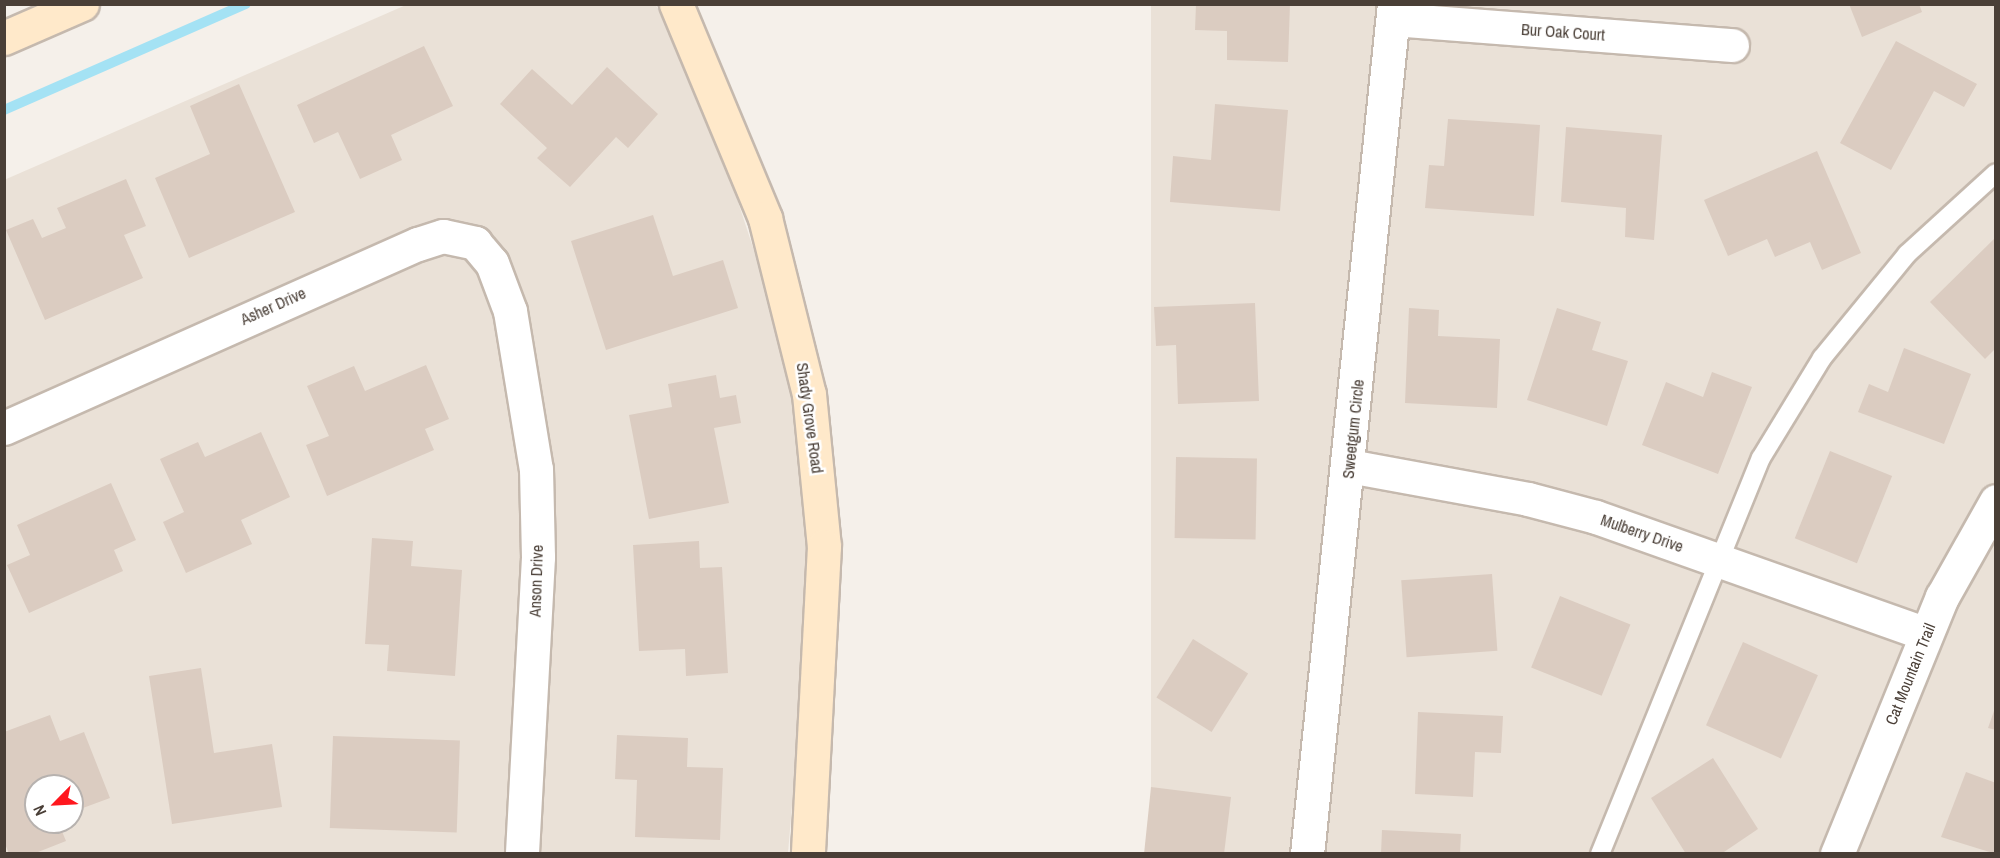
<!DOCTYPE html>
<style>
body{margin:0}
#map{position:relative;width:2000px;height:858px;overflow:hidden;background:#f5f0ea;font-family:"Archivo Narrow",sans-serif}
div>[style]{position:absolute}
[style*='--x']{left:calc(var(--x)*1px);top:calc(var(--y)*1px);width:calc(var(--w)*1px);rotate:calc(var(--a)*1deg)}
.residential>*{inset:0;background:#eae1d7;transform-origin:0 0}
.stream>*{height:10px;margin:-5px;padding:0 5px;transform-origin:5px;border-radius:5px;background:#a4e2f4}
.building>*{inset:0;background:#dbccc1;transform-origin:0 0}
.roads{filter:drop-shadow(2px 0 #c5b9ae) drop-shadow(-2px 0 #c5b9ae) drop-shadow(0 2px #c5b9ae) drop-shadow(0 -2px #c5b9ae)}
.lane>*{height:18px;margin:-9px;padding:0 9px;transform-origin:9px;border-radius:9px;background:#fff}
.street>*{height:33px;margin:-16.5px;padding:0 16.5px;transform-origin:16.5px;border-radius:16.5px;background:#fff}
.secondary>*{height:33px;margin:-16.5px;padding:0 16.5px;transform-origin:16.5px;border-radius:16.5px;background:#ffe9ca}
span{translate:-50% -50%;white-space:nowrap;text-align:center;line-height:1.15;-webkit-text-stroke:5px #fff;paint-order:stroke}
.street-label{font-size:16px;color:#4a3f37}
.frame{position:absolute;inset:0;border:6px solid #4a3f37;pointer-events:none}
.north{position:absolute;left:24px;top:774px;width:60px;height:60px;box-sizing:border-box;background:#fff;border:2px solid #b7b2af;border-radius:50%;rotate:246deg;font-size:16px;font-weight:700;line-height:24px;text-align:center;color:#4a3f37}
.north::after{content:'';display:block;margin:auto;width:21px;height:27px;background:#ff171e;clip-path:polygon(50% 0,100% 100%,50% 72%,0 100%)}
</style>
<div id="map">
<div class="residential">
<i style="clip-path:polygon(evenodd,406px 5px,656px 5px,721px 150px,764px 281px,805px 451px,811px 581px,788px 853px,5px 853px,4px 180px,406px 5px,36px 786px,72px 786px,72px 822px,36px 822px,36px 786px)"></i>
<i style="left:1151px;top:5px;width:844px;height:853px"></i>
</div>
<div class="stream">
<i style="--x:4;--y:110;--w:264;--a:-23.7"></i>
</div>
<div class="building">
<i style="clip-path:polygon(1196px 4px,1290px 4px,1288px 62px,1227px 60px,1227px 31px,1195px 30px)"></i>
<i style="clip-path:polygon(1849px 4px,1919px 4px,1922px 12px,1862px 37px)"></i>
<i style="clip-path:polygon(1896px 41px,1977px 84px,1964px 107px,1934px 91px,1891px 170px,1840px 143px)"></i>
<i style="clip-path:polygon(424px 46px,453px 106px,391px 135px,402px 160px,360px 179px,338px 132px,314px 143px,297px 105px)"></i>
<i style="clip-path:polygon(607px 67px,658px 114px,628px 148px,616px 137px,570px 187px,537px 158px,547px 148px,500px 104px,532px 69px,572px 105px)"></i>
<i style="clip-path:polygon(239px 84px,295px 212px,189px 258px,155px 178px,210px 154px,190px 106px)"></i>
<i style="clip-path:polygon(1215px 104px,1288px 110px,1280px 211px,1170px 202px,1173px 156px,1211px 160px)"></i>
<i style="clip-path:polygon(1448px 119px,1540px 125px,1534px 216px,1425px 208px,1429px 165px,1444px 166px)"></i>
<i style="clip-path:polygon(1566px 127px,1662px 135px,1654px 240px,1625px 237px,1626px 208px,1561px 202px)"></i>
<i style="clip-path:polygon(1817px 151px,1861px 253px,1822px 270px,1810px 242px,1775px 257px,1767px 239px,1728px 256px,1704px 200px)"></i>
<i style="clip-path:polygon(126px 179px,146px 226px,124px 235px,143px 278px,45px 320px,6px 230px,33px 219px,42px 238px,66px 228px,57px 208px)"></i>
<i style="clip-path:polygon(653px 215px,673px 276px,723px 260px,738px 308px,606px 350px,571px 241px)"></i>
<i style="clip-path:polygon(1996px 237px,1996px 348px,1985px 359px,1930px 302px)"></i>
<i style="clip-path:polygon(1255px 303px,1259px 401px,1178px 404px,1176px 345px,1156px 346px,1154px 307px)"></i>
<i style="clip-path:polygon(1409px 308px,1439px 310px,1438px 336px,1500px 339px,1497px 408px,1405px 403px)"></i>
<i style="clip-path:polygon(1557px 308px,1601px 322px,1592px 350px,1628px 361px,1607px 426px,1527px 400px)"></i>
<i style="clip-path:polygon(1904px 348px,1971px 374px,1944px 444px,1858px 412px,1869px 384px,1888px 392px)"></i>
<i style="clip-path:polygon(426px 365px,449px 419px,425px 429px,434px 450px,327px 496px,306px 445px,329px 436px,307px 386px,354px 366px,365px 391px)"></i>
<i style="clip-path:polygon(1712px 372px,1752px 387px,1718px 474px,1642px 445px,1666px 382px,1703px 397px)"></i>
<i style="clip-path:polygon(716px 375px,720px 398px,736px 395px,741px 423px,714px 428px,729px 503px,649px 519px,629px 415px,672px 407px,668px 384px)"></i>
<i style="clip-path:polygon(261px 432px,290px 497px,241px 520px,252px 544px,186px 573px,163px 522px,184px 512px,160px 459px,198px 442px,205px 457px)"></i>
<i style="left:1830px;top:451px;width:67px;height:94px;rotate:22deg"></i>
<i style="left:1176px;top:457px;width:81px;height:81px;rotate:1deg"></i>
<i style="clip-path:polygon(111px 483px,136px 540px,114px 550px,123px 571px,29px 613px,7px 565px,30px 555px,17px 525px)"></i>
<i style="clip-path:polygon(372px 538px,413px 541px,411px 566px,462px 570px,455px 676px,387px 671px,389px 645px,365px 644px)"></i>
<i style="clip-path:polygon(699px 541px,700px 568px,722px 567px,728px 673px,686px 676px,685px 649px,639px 651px,633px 545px)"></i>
<i style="left:1492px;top:574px;width:77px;height:91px;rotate:86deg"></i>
<i style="left:1560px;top:596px;width:76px;height:77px;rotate:22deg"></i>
<i style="left:1193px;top:639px;width:65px;height:69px;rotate:32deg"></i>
<i style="left:1743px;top:642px;width:82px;height:91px;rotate:24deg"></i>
<i style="clip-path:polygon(201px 668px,214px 753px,272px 744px,282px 807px,172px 824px,149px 676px)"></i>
<i style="clip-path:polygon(1995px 708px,1996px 708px,1996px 730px,1988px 728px)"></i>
<i style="clip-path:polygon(1418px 712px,1503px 716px,1501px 753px,1475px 752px,1473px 797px,1415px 794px)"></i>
<i style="clip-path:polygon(50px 715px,60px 741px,84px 732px,110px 798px,72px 812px,72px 786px,36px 786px,36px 822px,58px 822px,66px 841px,33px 854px,9px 854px,4px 841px,4px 732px)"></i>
<i style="clip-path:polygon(617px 735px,688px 738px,687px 767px,723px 768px,720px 840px,635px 837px,637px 780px,615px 779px)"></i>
<i style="left:333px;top:736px;width:127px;height:92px;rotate:2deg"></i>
<i style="clip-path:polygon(1713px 758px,1758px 829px,1721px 854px,1686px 854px,1651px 798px)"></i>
<i style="clip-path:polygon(1966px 772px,1996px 783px,1996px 854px,1941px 837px)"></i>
<i style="clip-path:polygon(1151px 787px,1231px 797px,1224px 854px,1144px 854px)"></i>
<i style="clip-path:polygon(1382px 830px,1461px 834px,1460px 854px,1381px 854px)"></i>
</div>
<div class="roads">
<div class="lane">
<i style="--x:1600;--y:854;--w:427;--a:-67.9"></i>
<i style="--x:1761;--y:458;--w:117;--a:-58.6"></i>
<i style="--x:1822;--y:358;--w:134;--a:-50.7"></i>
<i style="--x:1907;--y:254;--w:120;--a:-42.3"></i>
</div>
<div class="street">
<i style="--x:1393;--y:19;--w:340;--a:4.4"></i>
<i style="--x:4;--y:428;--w:453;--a:-24"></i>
<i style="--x:418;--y:244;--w:26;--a:-18"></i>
<i style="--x:443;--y:236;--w:33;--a:12"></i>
<i style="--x:475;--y:243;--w:26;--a:50"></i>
<i style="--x:492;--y:263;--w:51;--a:69.4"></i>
<i style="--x:510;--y:311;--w:160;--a:80.7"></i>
<i style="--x:536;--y:469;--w:88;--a:88.7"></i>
<i style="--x:538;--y:557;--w:297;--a:93.1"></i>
<i style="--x:1349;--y:466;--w:182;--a:10.4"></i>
<i style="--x:1528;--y:499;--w:70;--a:14.8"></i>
<i style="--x:1596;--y:517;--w:350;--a:19.5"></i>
<i style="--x:1307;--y:854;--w:854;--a:-84.16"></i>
<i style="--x:1837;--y:854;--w:278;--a:-67.8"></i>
<i style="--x:1942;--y:597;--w:110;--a:-60.6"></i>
</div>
<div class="secondary">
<i style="--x:676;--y:4;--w:232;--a:67.4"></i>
<i style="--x:765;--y:218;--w:181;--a:76"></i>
<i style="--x:809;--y:394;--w:153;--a:84.4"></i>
<i style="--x:824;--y:546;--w:308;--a:93"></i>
<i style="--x:4;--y:38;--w:85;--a:-23.6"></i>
</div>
</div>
<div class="street-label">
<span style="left:1563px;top:32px;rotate:4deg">Bur Oak Court</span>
<span style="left:273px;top:306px;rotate:-24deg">Asher Drive</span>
<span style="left:810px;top:418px;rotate:82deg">Shady Grove Road</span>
<span style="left:1353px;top:429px;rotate:-84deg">Sweetgum Circle</span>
<span style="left:1642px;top:533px;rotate:19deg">Mulberry Drive</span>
<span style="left:536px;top:581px;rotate:-88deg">Anson Drive</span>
<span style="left:1910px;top:674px;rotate:-68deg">Cat Mountain Trail</span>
</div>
<div class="frame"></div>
<div class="north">N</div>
</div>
